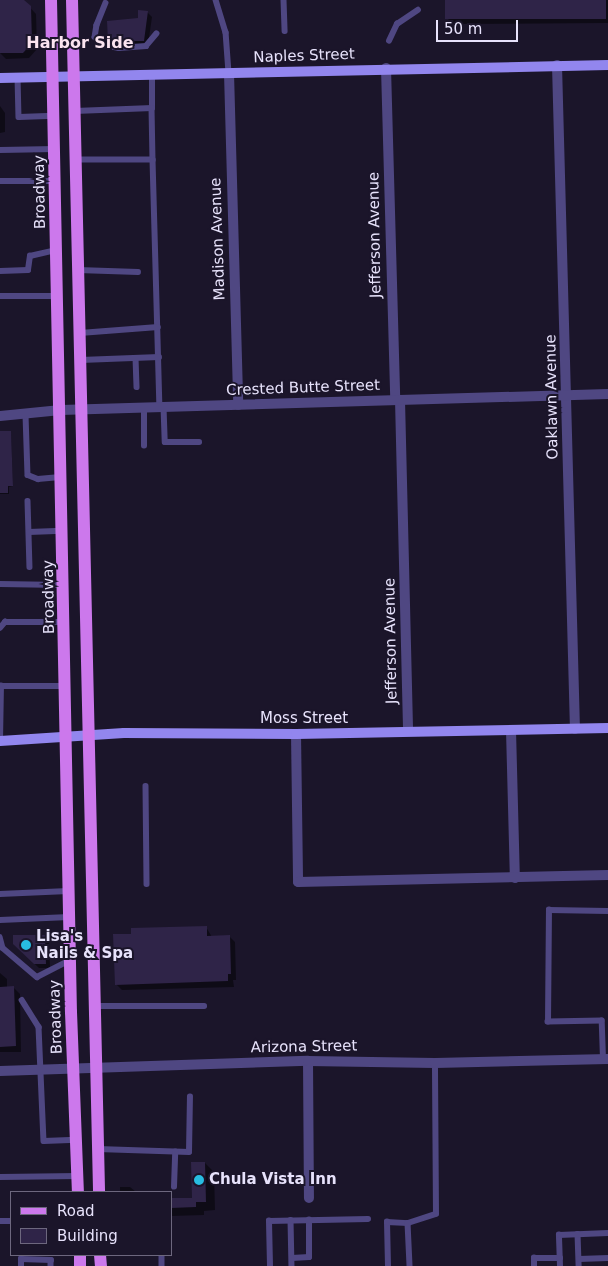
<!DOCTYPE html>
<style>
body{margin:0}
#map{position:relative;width:608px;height:1266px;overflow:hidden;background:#1b152a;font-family:"DejaVu Sans",sans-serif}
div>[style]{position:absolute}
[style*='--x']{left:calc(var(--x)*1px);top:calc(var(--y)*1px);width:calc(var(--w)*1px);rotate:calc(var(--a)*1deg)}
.shadow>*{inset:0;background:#0007}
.building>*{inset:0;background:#2f2448;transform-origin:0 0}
.lane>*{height:5.5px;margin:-2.75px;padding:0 2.75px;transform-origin:2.75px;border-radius:2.75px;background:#4f4782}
.street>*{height:10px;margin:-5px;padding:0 5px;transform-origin:5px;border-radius:5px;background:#4f4782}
.secondary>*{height:10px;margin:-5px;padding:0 5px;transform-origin:5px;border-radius:5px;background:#9286ee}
.primary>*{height:12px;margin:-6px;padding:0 6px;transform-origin:6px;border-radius:6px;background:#cc78ec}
.dots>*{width:14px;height:14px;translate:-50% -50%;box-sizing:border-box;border:2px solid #1b152a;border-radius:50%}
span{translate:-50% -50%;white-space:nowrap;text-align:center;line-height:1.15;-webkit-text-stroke:4px #1b152a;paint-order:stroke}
.street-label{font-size:15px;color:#e7e2fb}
.poi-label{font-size:15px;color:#e7e2fb;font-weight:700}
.left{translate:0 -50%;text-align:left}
.neighbourhood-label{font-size:16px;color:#fbe4f0;font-weight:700}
.legend{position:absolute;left:10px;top:1191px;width:162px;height:65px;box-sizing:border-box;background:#1b152a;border:1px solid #6d677e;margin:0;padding:6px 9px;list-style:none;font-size:15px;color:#e7e2fb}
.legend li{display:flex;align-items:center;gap:10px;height:25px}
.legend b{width:25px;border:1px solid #6d677e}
.scale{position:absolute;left:436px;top:20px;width:82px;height:22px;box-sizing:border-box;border:2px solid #e7e2fb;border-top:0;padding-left:6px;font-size:15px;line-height:18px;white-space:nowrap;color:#e7e2fb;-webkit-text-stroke:4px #1b152a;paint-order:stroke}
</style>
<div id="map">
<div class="shadow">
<i style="clip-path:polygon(23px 0,36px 14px,37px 49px,29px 58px,6px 59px,0 53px,0 1px)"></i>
<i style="clip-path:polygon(446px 0,608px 0,608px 23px,453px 24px,447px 18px)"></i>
<i style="clip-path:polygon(147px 12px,152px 17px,148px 45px,114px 45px,110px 40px)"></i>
<i style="clip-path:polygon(0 106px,5px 113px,5px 132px,0 133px)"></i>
<i style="clip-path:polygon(0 432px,11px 433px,13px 486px,9px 487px,9px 494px,0 494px)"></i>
<i style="clip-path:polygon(206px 927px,212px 937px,229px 936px,235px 942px,236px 980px,233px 980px,234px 987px,122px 990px,116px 984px,132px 935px)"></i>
<i style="clip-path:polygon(45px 936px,49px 940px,50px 968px,39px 968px,14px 944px)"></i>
<i style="clip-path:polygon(0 973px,7px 979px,7px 988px,14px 988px,20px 994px,21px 1052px,0 1052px)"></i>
<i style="clip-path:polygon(205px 1163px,214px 1172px,215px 1210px,204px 1211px,204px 1215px,171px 1216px,171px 1200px,194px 1199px)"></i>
<i style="clip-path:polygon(120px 1187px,130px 1187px,136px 1192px,120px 1192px)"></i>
</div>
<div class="building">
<i style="clip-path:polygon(0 0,24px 0,31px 6px,32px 43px,23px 53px,0 53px)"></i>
<i style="left:445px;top:0;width:161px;height:19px"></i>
<i style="clip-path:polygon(138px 10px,148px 11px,144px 41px,108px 41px,107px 21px,138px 18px)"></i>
<i style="clip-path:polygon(0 431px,11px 431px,13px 486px,8px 486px,8px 493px,0 493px)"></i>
<i style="clip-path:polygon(207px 926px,207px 936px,230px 935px,231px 974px,228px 974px,228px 981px,115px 985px,113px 934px,131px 934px,131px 928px)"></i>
<i style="clip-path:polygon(13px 935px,45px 935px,46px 964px,34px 964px,13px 944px)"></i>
<i style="clip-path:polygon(14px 986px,16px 1046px,0 1047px,0 987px)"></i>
<i style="clip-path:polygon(191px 1162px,205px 1162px,206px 1202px,196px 1202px,196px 1207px,171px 1208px,171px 1198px,192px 1198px)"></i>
</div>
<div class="lane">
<i style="--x:216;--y:0;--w:34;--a:73"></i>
<i style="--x:226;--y:32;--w:41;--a:85.8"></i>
<i style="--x:284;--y:0;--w:31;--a:88"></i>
<i style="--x:106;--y:3;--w:24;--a:112"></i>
<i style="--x:97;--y:25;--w:12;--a:99"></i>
<i style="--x:95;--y:37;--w:12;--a:42"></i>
<i style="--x:104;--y:45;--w:15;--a:11"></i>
<i style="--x:119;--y:48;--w:27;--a:-4"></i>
<i style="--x:146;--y:46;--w:16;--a:-50"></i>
<i style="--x:389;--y:41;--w:19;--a:-65"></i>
<i style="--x:397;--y:24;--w:25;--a:-34"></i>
<i style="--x:18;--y:77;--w:40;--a:88.6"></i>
<i style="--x:19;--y:117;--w:35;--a:-2"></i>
<i style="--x:152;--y:108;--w:34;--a:-90"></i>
<i style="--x:75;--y:111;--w:77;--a:-2.2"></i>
<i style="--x:152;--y:108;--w:52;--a:88.9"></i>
<i style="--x:153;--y:160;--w:77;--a:180"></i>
<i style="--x:0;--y:150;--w:55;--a:-1"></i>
<i style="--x:153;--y:160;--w:247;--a:88.4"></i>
<i style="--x:0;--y:181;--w:55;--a:0"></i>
<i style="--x:78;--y:270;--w:60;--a:1.9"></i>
<i style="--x:0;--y:271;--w:28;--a:-2"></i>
<i style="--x:28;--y:270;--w:14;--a:-82"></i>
<i style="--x:30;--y:256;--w:27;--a:-13"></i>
<i style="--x:0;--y:296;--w:58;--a:0"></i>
<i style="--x:80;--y:333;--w:78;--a:-4.4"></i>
<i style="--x:136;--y:358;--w:29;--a:88"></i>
<i style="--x:81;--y:360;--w:78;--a:-2.2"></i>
<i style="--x:164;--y:407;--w:35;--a:88"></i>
<i style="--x:165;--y:442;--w:34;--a:0"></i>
<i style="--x:26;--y:415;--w:60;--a:88.1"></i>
<i style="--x:28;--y:475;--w:11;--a:22"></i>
<i style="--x:38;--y:479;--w:22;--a:-5"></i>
<i style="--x:144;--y:446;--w:38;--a:-90"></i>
<i style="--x:28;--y:501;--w:66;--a:88.3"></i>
<i style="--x:29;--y:532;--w:33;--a:-2"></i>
<i style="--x:0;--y:584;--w:62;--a:0.9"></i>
<i style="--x:0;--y:628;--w:8;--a:-50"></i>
<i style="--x:5;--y:622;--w:58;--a:0"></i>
<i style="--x:0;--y:741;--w:55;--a:-89"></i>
<i style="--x:1;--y:686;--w:63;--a:0"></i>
<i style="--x:146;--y:786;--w:98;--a:89.4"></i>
<i style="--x:0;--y:894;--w:68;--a:-2.5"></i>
<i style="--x:0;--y:920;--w:69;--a:-2.5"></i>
<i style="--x:0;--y:937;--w:11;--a:75"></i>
<i style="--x:3;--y:948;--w:45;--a:40.5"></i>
<i style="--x:37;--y:977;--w:36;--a:-27"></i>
<i style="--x:22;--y:1000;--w:32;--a:58"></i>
<i style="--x:39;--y:1027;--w:114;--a:87.5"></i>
<i style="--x:44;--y:1141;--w:32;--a:-2"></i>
<i style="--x:95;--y:1006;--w:109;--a:0"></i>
<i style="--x:603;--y:1059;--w:38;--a:-92"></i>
<i style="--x:602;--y:1021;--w:54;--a:178.9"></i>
<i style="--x:548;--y:1022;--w:112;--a:-89.5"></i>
<i style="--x:549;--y:910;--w:59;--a:1"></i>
<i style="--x:98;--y:1149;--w:91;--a:1.9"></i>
<i style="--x:189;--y:1152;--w:55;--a:-89"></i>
<i style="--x:0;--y:1177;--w:78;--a:-0.7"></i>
<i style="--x:174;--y:1187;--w:35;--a:-88"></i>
<i style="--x:291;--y:1220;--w:46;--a:88.8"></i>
<i style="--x:0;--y:1221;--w:11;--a:0"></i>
<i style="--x:408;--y:1223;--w:29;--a:-18"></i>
<i style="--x:436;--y:1214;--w:151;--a:-90.4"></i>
<i style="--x:578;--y:1234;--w:32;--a:88"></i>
<i style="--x:162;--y:1255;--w:11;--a:90"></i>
<i style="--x:292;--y:1258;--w:17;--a:-3"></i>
<i style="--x:309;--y:1257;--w:37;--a:-90"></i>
<i style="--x:579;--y:1259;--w:29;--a:-2"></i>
<i style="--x:21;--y:1266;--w:7;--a:-90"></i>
<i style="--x:21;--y:1259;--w:30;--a:2"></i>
<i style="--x:51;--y:1260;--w:6;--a:90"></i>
<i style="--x:270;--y:1266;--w:45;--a:-91.3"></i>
<i style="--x:269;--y:1221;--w:99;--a:-1.2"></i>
<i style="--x:388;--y:1266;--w:44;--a:-91.3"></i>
<i style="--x:387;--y:1222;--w:21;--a:3"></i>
<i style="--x:408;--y:1223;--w:43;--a:87.3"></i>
<i style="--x:534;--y:1266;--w:8;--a:-90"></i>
<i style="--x:534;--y:1258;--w:26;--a:0"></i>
<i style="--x:560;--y:1266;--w:31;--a:-92"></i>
<i style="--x:559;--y:1235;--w:49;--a:-2.3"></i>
</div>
<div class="street">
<i style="--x:557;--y:65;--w:664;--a:88.45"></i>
<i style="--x:386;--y:68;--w:332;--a:88.4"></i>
<i style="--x:229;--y:73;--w:332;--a:88.4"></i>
<i style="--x:400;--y:400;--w:331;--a:88.6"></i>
<i style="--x:0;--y:416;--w:61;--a:-5.6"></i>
<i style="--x:61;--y:410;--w:547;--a:-1.68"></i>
<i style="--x:511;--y:730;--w:148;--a:88.5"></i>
<i style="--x:296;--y:734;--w:148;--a:89.2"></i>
<i style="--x:298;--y:882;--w:310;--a:-1.3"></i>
<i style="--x:308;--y:1061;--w:137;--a:89.6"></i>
<i style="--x:0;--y:1071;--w:308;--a:-1.9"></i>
<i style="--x:308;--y:1061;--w:127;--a:0.9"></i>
<i style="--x:435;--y:1063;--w:173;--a:-1.3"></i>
</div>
<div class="secondary">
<i style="--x:0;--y:78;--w:608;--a:-1.22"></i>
<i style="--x:0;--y:741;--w:124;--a:-3.7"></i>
<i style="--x:124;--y:733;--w:172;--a:0.3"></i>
<i style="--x:296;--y:734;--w:312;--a:-1.1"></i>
</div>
<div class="primary">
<i style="--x:51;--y:0;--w:1012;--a:88.87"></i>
<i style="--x:71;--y:1012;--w:180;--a:87.8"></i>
<i style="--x:72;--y:0;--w:1192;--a:88.7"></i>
<i style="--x:80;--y:1255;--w:11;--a:90"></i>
<i style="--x:100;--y:1255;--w:11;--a:85"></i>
</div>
<div class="dots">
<i style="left:26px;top:945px;background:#28bde1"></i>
<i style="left:199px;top:1180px;background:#28bde1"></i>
</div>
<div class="street-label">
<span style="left:304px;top:56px;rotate:-2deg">Naples Street</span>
<span style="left:40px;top:192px;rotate:-91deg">Broadway</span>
<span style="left:375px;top:235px;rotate:-91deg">Jefferson Avenue</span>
<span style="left:218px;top:239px;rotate:-92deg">Madison Avenue</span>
<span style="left:303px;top:388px;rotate:-2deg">Crested Butte Street</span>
<span style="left:552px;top:397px;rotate:-91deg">Oaklawn Avenue</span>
<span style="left:49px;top:597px;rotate:-91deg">Broadway</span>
<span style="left:391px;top:641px;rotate:-91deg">Jefferson Avenue</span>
<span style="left:304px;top:719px">Moss Street</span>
<span style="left:56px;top:1017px;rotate:-92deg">Broadway</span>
<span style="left:304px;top:1047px;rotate:-1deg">Arizona Street</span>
</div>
<div class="poi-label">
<span class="left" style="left:36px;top:945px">Lisa's<br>Nails &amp; Spa</span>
<span class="left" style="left:209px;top:1180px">Chula Vista Inn</span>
</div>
<div class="neighbourhood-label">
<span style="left:80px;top:43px">Harbor Side</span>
</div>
<ul class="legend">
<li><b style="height:6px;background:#cc78ec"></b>Road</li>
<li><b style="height:14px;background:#2f2448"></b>Building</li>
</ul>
<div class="scale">50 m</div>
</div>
